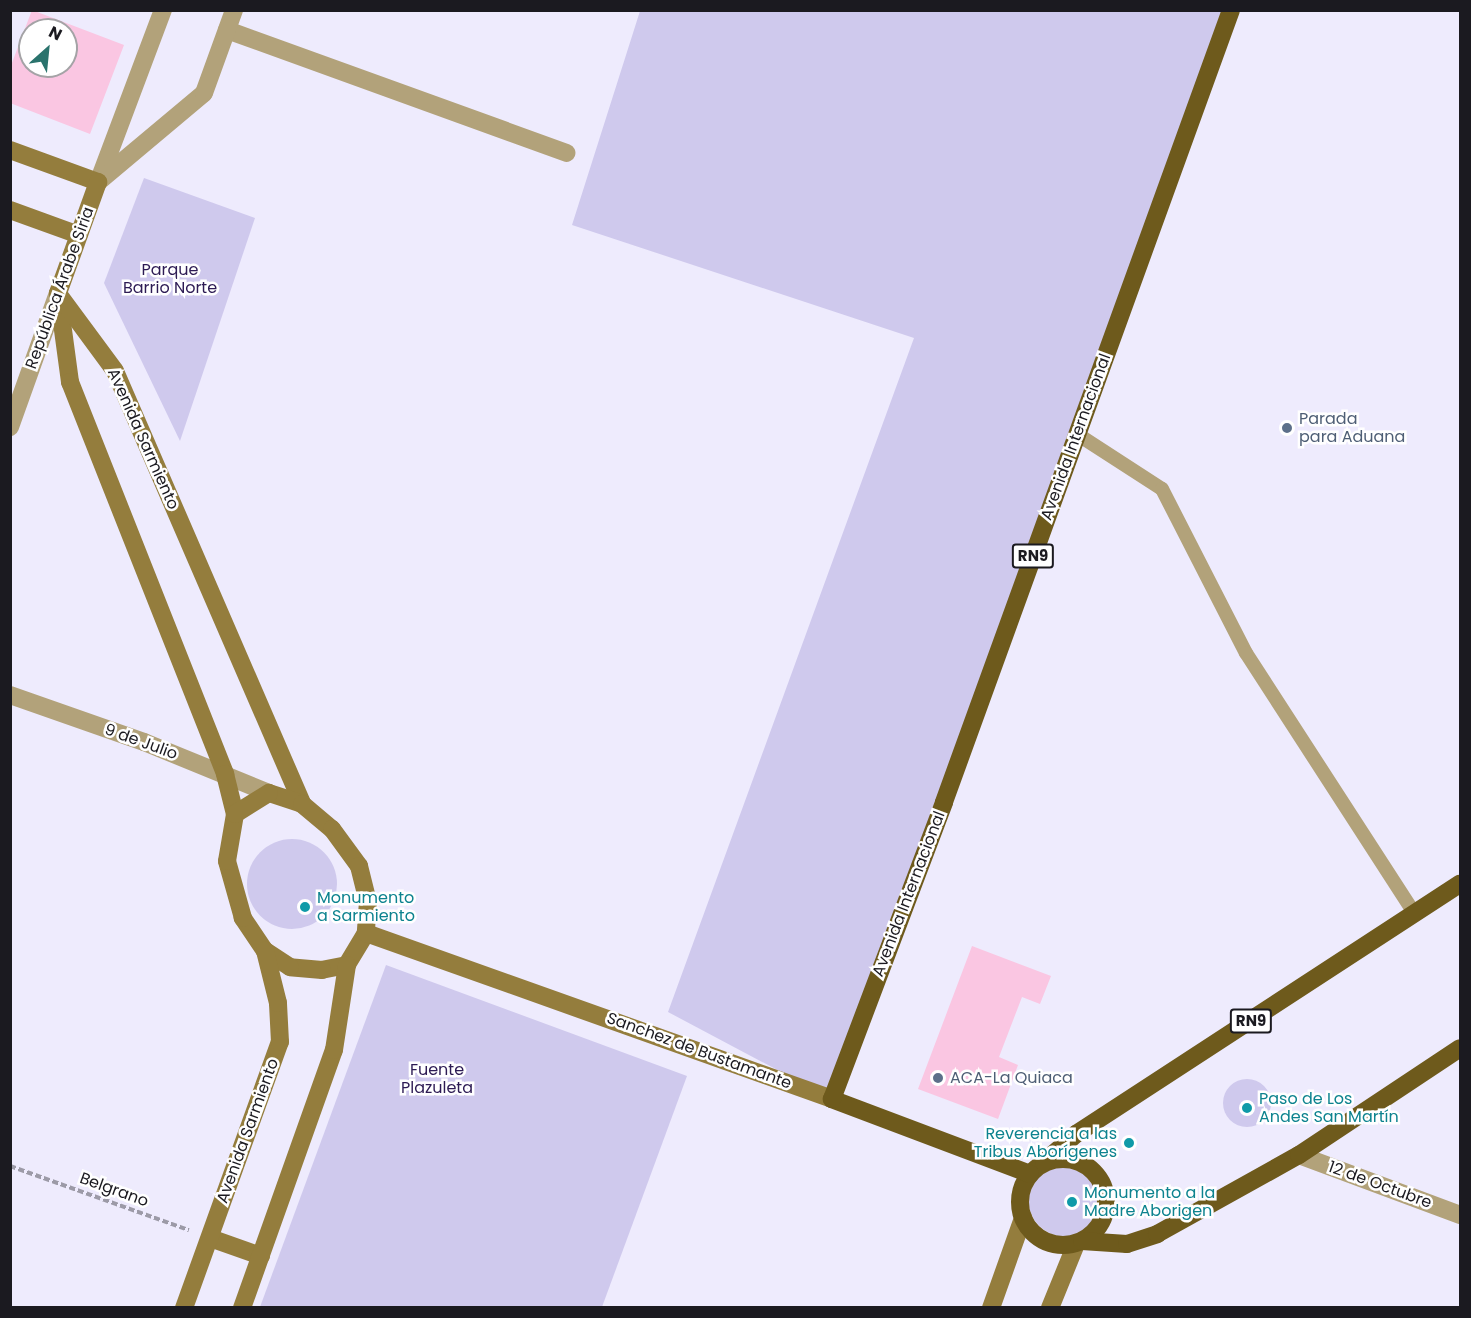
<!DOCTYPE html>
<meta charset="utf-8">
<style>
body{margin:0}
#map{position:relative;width:1471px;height:1318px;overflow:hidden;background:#eeebfd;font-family:Poppins,sans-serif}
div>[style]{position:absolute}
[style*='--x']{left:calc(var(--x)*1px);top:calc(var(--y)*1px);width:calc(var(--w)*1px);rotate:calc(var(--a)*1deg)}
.green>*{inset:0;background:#cfc9ed}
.round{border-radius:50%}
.building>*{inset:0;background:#fac6e2}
.path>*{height:4px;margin-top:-2px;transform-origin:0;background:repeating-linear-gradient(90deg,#9c9aa7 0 6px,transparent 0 9px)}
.service>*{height:14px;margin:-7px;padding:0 7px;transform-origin:7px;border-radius:7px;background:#b2a27a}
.minor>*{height:18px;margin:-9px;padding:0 9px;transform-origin:9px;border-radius:9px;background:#b2a27a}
.secondary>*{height:18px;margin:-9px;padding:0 9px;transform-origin:9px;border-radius:9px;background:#947d3d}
.trunk>*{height:18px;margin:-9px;padding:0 9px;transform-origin:9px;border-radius:9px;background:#6e5a1c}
.trunk>.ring{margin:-9px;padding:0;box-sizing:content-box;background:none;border:18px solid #6e5a1c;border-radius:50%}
.dots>*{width:16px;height:16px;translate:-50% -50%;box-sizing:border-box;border:3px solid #fff;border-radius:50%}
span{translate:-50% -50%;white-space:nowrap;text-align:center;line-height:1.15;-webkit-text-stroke:5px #fff;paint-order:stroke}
.shield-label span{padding:2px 4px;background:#fff;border:2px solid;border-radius:4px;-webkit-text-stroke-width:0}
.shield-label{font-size:15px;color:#1b1a20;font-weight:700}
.park-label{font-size:16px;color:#2d1b54}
.street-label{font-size:16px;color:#1b1a20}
.service-label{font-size:16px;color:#4e5e75}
.left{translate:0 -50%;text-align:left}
.culture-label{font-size:16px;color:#0d838f}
.right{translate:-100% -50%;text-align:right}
.frame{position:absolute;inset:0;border:12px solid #1b1a20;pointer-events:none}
.north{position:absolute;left:18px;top:18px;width:60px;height:60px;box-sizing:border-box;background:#fff;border:2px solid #a4a3a6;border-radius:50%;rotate:27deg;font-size:16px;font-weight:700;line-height:24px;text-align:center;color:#1b1a20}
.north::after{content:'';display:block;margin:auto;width:21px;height:27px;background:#2a736d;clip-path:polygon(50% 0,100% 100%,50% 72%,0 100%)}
</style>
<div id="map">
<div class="green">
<i style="clip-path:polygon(640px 11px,1230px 11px,832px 1099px,668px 1012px,914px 338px,572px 225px)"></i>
<i style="clip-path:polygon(144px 178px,255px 218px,180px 441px,104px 283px)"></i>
<i class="round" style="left:247px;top:839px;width:90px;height:90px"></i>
<i style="clip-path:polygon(386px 965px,687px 1076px,602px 1307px,260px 1307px)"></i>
<i class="round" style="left:1223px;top:1079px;width:48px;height:48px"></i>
<i class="round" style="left:1028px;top:1161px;width:76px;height:76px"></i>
</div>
<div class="building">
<i style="clip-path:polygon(evenodd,32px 10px,124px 45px,90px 134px,10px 103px,10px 68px,32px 10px,30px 30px,66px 30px,66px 66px,30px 66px,30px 30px)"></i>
<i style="clip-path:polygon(972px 946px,1051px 976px,1040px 1004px,1022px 997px,999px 1057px,1018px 1065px,998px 1119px,918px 1089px)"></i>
</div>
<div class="path">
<i style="--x:10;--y:1166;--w:190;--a:19.7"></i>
</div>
<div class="service">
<i style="--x:1077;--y:434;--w:101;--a:32.9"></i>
<i style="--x:1162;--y:489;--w:184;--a:62.9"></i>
<i style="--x:1246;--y:653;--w:311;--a:57.1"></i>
</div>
<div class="minor">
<i style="--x:227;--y:30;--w:361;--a:19.9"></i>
<i style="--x:99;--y:180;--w:182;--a:-69.4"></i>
<i style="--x:98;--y:182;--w:138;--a:-40"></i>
<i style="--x:204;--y:93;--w:88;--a:-70.1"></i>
<i style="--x:10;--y:427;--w:142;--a:-70.3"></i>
<i style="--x:10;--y:695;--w:142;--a:19.3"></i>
<i style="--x:144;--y:742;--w:135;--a:22.2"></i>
<i style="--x:1299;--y:1155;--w:172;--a:20.4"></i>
</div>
<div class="secondary">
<i style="--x:10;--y:150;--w:94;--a:20"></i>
<i style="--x:98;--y:182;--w:118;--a:109.8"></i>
<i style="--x:58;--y:293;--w:90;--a:82.3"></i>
<i style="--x:70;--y:382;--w:422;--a:68.4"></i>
<i style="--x:225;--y:774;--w:41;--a:76"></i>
<i style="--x:10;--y:210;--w:73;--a:19.9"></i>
<i style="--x:59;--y:295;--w:94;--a:53.6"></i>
<i style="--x:115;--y:371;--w:472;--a:66.6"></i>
<i style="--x:269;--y:793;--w:35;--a:18"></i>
<i style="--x:302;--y:804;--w:39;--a:40"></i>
<i style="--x:332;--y:829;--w:46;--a:53.9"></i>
<i style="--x:359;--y:866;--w:36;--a:76"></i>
<i style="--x:368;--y:901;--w:32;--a:94"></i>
<i style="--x:366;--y:933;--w:37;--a:121"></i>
<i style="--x:347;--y:965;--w:25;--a:169"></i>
<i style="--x:322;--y:970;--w:32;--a:-175"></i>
<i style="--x:290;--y:967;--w:30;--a:-147"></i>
<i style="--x:265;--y:951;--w:40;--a:-124"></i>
<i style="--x:243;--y:918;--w:59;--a:-105.7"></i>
<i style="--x:227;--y:861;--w:48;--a:-80.3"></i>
<i style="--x:235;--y:814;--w:40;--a:-32"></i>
<i style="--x:366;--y:933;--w:495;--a:19.6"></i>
<i style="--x:210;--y:1238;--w:54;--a:19.4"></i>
<i style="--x:184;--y:1308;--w:283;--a:-70.2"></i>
<i style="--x:280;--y:1042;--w:39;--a:-93"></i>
<i style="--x:278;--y:1003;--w:54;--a:-104"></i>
<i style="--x:242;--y:1308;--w:274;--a:-70.4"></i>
<i style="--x:334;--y:1050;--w:86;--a:-81.3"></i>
<i style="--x:991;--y:1308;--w:96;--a:-70.4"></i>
<i style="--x:1050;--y:1308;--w:69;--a:-67.9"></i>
</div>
<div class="trunk">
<i class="ring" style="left:1020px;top:1159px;width:68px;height:68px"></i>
<i style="--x:1044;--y:1162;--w:43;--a:-41.2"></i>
<i style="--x:1076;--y:1134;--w:458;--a:-33.1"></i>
<i style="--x:1030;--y:1174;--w:212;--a:-159.3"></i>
<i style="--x:832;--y:1099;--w:317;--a:-69.3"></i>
<i style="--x:944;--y:802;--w:842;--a:-70.08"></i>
<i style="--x:1082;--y:1241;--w:45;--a:3.8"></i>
<i style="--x:1127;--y:1244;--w:32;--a:-18"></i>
<i style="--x:1157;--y:1234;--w:162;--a:-29.1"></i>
<i style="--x:1299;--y:1155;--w:193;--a:-33.6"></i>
</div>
<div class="dots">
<i style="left:1287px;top:428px;background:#5c6f8a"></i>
<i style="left:305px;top:907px;background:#0f9aa8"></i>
<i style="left:938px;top:1078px;background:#5c6f8a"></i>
<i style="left:1247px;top:1108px;background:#0f9aa8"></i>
<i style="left:1129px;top:1143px;background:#0f9aa8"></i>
<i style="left:1072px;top:1202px;background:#0f9aa8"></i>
</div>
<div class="shield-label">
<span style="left:1033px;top:556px">RN9</span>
<span style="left:1251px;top:1021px">RN9</span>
</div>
<div class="park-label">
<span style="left:170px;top:279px">Parque<br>Barrio Norte</span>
<span style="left:437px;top:1079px">Fuente<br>Plazuleta</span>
</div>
<div class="street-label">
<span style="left:60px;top:288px;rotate:-70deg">República Árabe Siria</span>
<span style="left:1076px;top:437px;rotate:-70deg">Avenida Internacional</span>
<span style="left:143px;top:439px;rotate:66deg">Avenida Sarmiento</span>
<span style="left:141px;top:742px;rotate:20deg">9 de Julio</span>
<span style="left:909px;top:894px;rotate:-69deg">Avenida Internacional</span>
<span style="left:699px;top:1051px;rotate:20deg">Sanchez de Bustamante</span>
<span style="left:248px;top:1131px;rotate:-70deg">Avenida Sarmiento</span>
<span style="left:1380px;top:1185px;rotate:20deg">12 de Octubre</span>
<span style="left:114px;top:1190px;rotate:20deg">Belgrano</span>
</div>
<div class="service-label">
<span class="left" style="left:1299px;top:428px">Parada<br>para Aduana</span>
<span class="left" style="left:950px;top:1078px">ACA-La Quiaca</span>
</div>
<div class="culture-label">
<span class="left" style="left:317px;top:907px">Monumento<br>a Sarmiento</span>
<span class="left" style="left:1259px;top:1108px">Paso de Los<br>Andes San Martín</span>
<span class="right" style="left:1117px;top:1143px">Reverencia a las<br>Tribus Aborígenes</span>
<span class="left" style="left:1084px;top:1202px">Monumento a la<br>Madre Aborigen</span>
</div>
<div class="frame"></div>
<div class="north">N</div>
</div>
